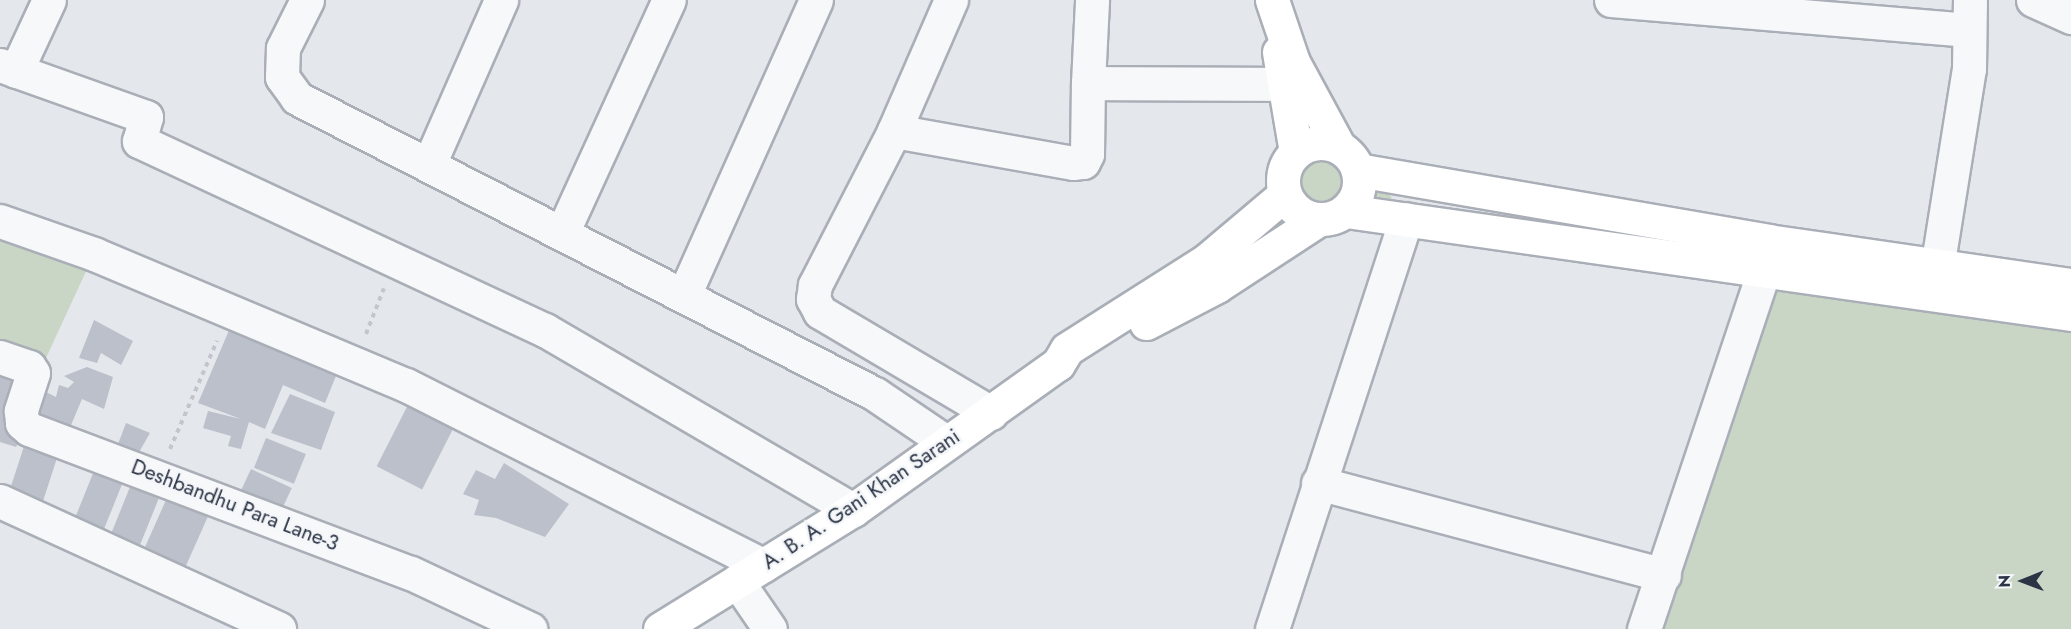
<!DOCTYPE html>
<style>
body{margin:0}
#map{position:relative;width:2071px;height:629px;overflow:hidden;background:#e4e7ec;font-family:Jost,sans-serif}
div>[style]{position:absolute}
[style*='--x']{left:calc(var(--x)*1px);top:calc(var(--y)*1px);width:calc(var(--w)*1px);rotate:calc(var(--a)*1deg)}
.green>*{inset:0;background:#c9d6c5}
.building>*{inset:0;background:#bbc0ca;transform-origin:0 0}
.path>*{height:4px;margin-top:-2px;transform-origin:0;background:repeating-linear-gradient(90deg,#c2c5cb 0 4.5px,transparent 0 9px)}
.roads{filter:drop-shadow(2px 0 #a9aeb7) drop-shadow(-2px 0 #a9aeb7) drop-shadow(0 2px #a9aeb7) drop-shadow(0 -2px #a9aeb7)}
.street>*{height:33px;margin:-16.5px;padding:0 16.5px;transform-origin:16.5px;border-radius:16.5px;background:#f7f8fa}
.secondary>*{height:33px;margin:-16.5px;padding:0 16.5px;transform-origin:16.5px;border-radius:16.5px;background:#fff}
.primary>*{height:33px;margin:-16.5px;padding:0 16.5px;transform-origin:16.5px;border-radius:16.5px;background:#fff}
.primary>.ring{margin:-16.5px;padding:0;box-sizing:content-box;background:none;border:33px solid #fff;border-radius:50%}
span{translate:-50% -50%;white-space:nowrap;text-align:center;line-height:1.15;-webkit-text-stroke:5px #f4f6f9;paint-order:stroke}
.street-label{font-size:21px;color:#2b3445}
.north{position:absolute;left:1993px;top:551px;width:60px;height:60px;-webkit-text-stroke:4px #f4f6f9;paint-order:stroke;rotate:269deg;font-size:16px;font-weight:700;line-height:24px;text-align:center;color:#2b3445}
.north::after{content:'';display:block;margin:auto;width:21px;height:27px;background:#2b3445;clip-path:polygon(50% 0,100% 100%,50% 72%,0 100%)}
</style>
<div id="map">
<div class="green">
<i style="clip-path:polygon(1287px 58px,1365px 174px,1391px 196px,1396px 221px,1329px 233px,1222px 277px,1285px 171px)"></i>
<i style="clip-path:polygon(0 221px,94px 254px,40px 371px,0 357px)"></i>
<i style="clip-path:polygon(1764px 271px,2071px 314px,2071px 629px,1643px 629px)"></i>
</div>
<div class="building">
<i style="clip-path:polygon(94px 320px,133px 341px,121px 365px,101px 353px,97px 363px,79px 358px)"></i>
<i style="clip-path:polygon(233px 321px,340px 366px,325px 403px,283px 385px,265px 429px,249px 422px,241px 449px,228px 446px,231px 436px,203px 428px,208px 411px,241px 419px,198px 403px)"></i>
<i style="clip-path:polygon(87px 367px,113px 377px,104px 409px,82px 399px,66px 437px,31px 423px,46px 392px,56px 397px,59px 385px,68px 388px,74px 382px,64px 376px)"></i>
<i style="clip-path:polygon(0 371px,26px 381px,6px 430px,23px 435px,16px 447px,0 442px)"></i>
<i style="clip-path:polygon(290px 394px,335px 412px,321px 450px,271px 433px)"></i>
<i style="left:413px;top:395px;width:51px;height:80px;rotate:27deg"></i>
<i style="clip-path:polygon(126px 423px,150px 433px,138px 454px,118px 444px)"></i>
<i style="left:28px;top:434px;width:35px;height:69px;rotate:18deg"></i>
<i style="left:266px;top:438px;width:43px;height:32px;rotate:22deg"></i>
<i style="clip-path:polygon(504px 463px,569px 504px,545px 537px,496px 518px,474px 515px,479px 500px,463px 494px,476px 470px,495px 479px)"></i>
<i style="left:96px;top:466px;width:31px;height:67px;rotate:22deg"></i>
<i style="left:251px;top:469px;width:45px;height:32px;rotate:25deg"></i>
<i style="left:132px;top:482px;width:31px;height:66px;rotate:22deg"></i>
<i style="left:170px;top:491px;width:45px;height:73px;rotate:24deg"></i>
</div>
<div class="path">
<i style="--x:366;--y:334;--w:49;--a:-68.6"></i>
<i style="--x:170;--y:449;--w:118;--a:-66.5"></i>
</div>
<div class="roads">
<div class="street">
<i style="--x:307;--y:0;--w:54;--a:116.6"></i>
<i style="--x:283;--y:48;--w:29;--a:92"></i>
<i style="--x:282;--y:77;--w:26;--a:54"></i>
<i style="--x:297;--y:98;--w:649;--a:27.12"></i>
<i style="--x:875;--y:394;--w:86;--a:34.1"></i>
<i style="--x:1611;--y:0;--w:359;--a:4.8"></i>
<i style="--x:2033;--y:0;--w:42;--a:24.1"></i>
<i style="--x:0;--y:65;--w:155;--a:19.6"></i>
<i style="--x:146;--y:117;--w:25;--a:106"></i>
<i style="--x:139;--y:141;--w:448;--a:25"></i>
<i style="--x:545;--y:330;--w:357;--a:30.3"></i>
<i style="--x:16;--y:71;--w:78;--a:-65.1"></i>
<i style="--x:1088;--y:83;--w:83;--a:-87.2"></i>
<i style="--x:894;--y:131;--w:143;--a:-66.5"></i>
<i style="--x:430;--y:162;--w:177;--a:-66.3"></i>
<i style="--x:0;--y:221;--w:100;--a:19.3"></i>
<i style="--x:94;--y:254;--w:338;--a:22.8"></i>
<i style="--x:406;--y:385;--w:400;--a:26.8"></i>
<i style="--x:563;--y:231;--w:254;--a:-65.4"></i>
<i style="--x:1937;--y:268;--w:202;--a:-80.9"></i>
<i style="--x:1969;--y:69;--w:69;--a:-89.2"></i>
<i style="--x:684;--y:295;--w:323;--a:-65.9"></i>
<i style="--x:0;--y:357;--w:31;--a:19"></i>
<i style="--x:29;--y:367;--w:7;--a:56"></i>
<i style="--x:33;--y:373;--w:40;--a:108"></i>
<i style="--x:21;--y:411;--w:12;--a:85"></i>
<i style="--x:22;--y:423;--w:9;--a:41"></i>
<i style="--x:29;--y:429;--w:408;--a:20.7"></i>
<i style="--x:411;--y:573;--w:132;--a:25.2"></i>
<i style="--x:991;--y:413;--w:199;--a:-149.4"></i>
<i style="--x:820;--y:312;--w:15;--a:-118"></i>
<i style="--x:813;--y:299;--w:14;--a:-82"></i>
<i style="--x:815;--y:285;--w:173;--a:-62.8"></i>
<i style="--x:894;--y:131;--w:182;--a:10.1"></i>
<i style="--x:1073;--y:163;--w:10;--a:-6"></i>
<i style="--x:1083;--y:162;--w:9;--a:-63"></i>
<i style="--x:1087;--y:154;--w:71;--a:-89.2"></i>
<i style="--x:1088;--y:83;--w:195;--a:0.3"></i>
<i style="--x:1318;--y:483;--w:358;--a:14.9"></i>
<i style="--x:0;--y:501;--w:307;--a:24.6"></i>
<i style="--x:737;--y:581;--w:58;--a:55.5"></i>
<i style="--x:1272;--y:629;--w:431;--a:-71.9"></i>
<i style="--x:1644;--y:629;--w:378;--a:-71.5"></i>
</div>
<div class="secondary">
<i style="--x:1272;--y:0;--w:65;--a:71.3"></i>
<i style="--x:1293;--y:62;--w:97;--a:61.6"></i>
<i style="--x:1279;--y:52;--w:101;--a:80.4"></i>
</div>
<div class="primary">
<i class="ring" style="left:1283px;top:143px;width:43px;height:43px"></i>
<i style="--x:1358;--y:170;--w:416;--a:9.8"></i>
<i style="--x:1768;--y:241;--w:306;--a:8.3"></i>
<i style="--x:1346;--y:211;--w:732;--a:8.09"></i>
<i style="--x:1146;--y:323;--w:80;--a:-27.5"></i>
<i style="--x:1217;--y:286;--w:121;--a:-33.2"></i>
<i style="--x:660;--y:629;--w:227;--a:-31.7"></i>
<i style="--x:853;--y:510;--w:252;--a:-35.5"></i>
<i style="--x:1058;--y:364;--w:17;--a:-59"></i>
<i style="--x:1067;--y:349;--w:166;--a:-32.4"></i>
<i style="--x:1207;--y:260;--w:102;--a:-40.2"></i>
</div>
</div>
<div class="street-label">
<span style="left:861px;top:499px;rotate:-34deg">A. B. A. Gani Khan Sarani</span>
<span style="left:235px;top:505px;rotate:21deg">Deshbandhu Para Lane-3</span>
</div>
<div class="north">N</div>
</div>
